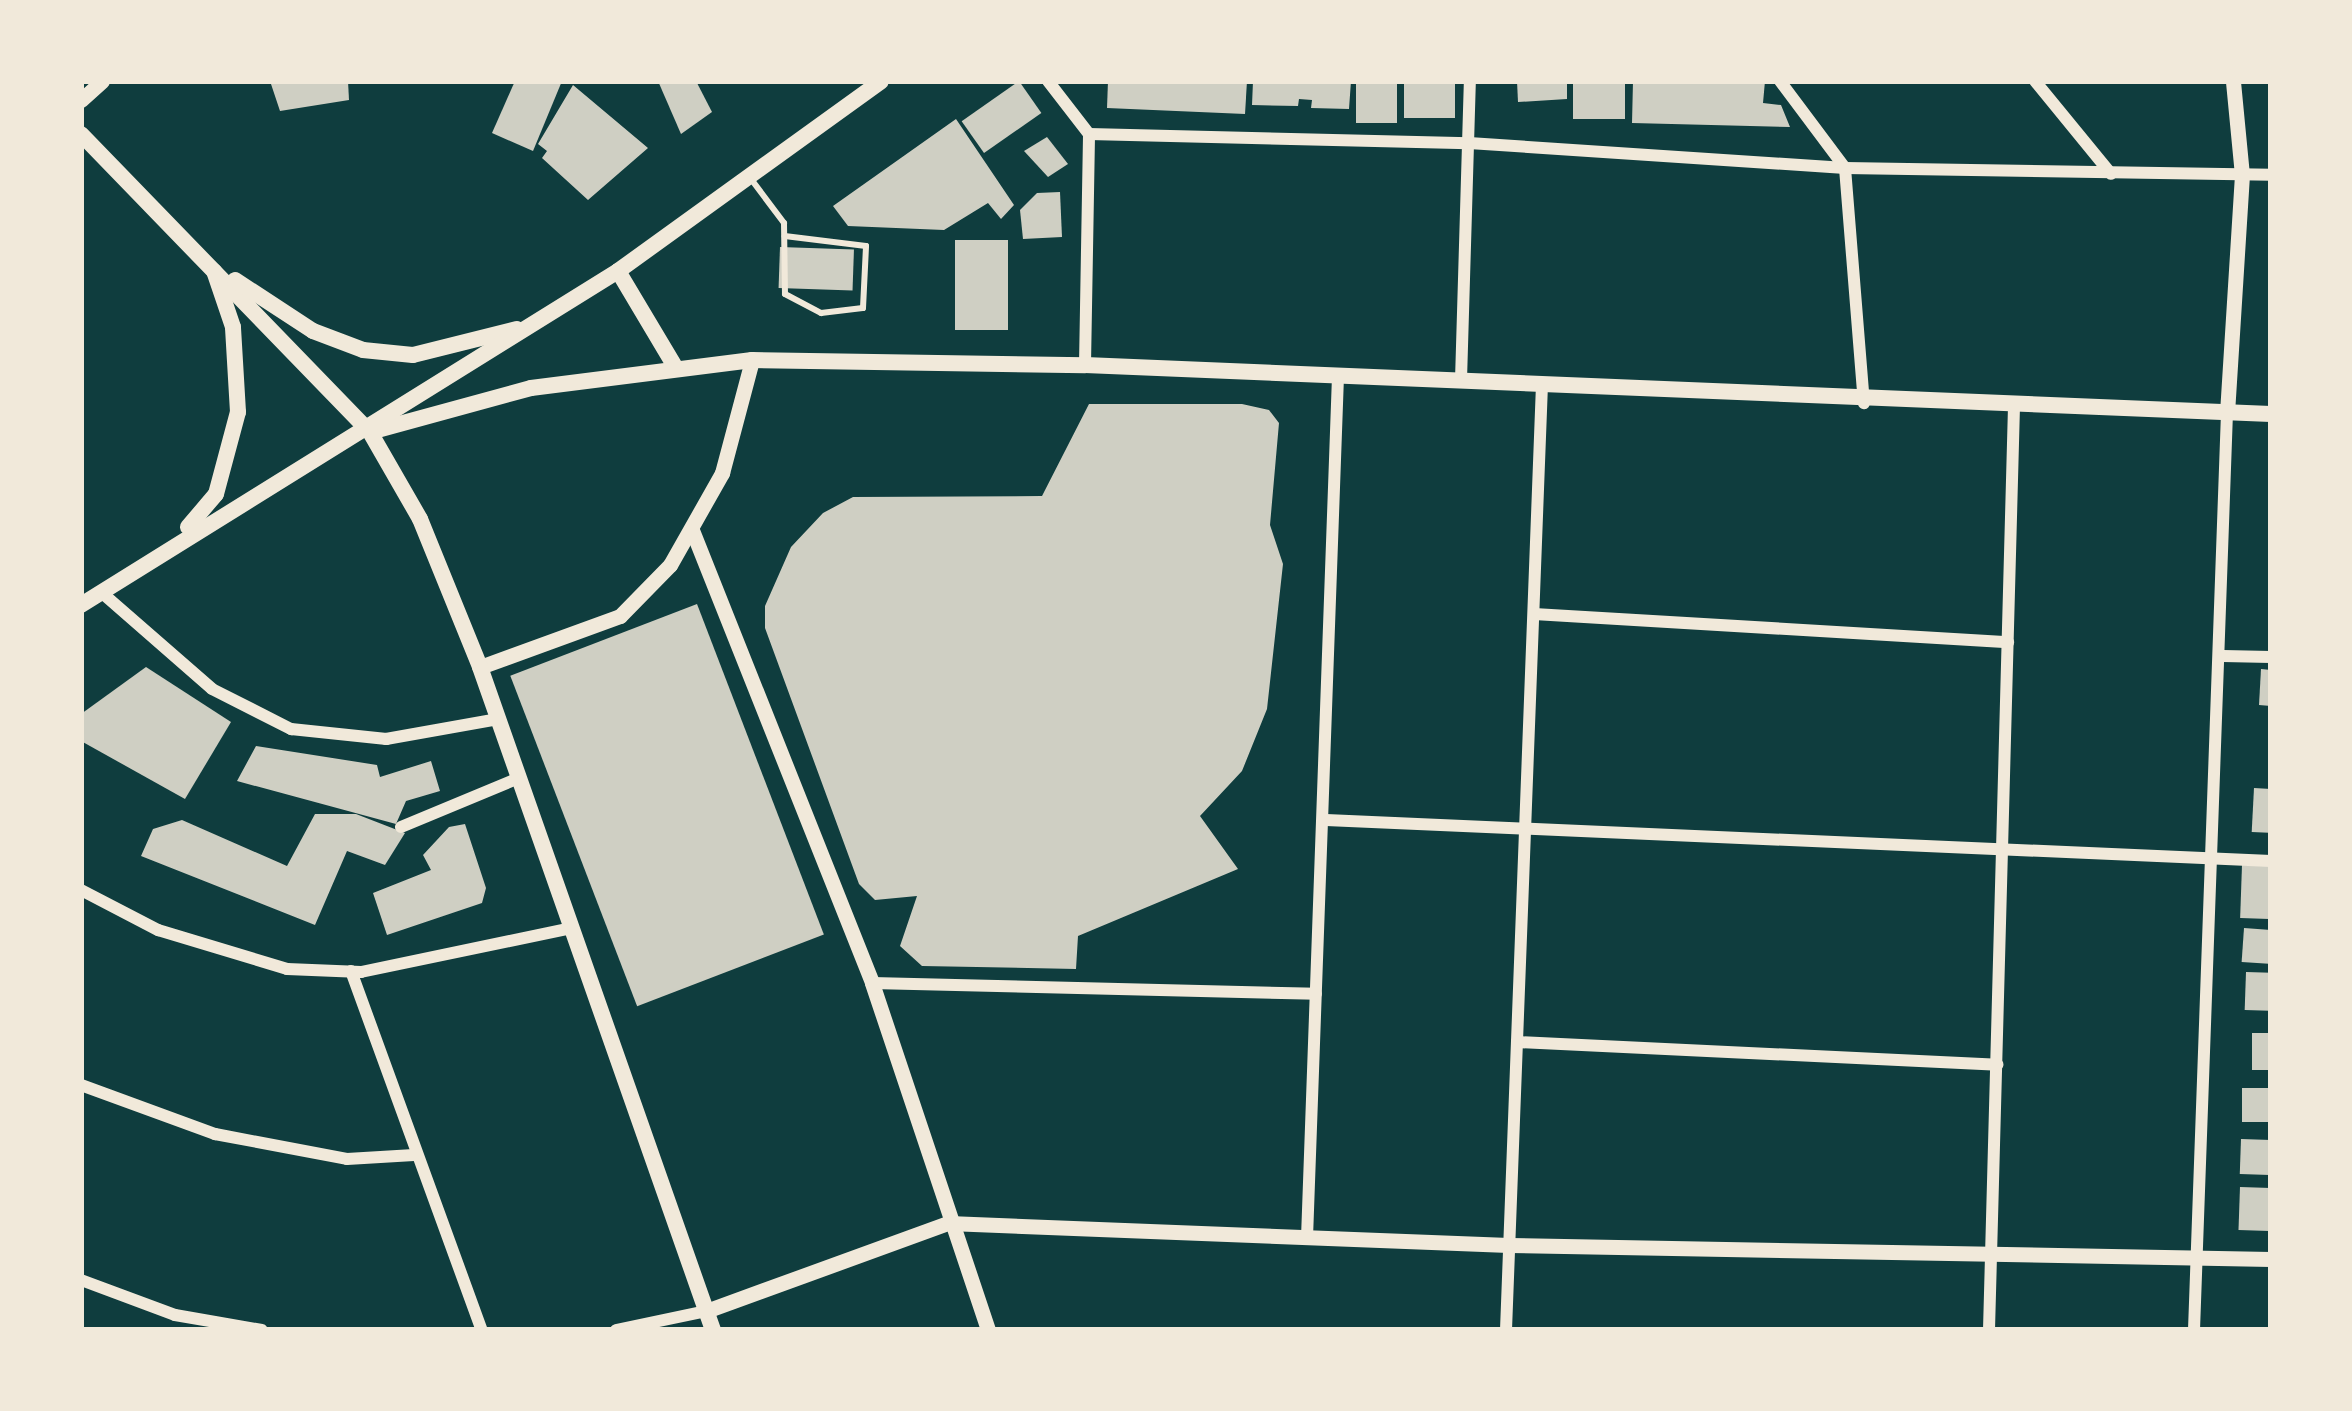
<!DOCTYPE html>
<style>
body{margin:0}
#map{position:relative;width:2352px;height:1411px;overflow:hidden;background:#0f3d3e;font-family:"Exo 2",sans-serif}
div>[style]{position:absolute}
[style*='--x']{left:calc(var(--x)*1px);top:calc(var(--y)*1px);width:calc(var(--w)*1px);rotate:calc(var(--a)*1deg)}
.building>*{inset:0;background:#cfcfc3;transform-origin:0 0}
.service>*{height:6px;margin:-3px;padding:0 3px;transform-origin:3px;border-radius:3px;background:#f1e9da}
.minor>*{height:12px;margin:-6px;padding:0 6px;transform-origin:6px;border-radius:6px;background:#f1e9da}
.tertiary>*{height:15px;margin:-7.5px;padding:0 7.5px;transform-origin:7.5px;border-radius:7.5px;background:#f1e9da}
.secondary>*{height:16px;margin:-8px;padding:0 8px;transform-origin:8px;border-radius:8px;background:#f1e9da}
span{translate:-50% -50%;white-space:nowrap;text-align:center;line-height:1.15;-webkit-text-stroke:12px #f1e9da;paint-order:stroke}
.frame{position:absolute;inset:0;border:84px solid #f1e9da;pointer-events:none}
</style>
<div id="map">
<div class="building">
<i style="clip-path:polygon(278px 81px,348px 81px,349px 100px,280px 111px,271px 84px)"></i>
<i style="clip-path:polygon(515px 81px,562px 81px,533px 151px,492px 133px)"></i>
<i style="clip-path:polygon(658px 81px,696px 81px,712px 112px,681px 134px)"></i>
<i style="left:1019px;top:81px;width:39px;height:70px;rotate:55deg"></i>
<i style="clip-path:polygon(1108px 81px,1247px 81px,1245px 114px,1107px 108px)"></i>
<i style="clip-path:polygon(1253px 81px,1351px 81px,1349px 109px,1311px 108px,1312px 100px,1299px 99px,1298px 106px,1252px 105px)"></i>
<i style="left:1356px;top:81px;width:41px;height:42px"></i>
<i style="left:1404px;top:81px;width:51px;height:37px"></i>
<i style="clip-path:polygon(1517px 81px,1567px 81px,1567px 99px,1518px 102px)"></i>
<i style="left:1573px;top:81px;width:52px;height:38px"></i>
<i style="clip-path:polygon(1633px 81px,1765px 81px,1763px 103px,1781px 105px,1790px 127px,1632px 123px)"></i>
<i style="clip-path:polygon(573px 85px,648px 148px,588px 200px,542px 158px,547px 151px,538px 144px)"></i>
<i style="clip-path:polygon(956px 119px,1014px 205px,1001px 219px,988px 203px,944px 230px,848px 226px,833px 206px)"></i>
<i style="clip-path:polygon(1047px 137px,1068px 164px,1048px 177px,1024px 151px)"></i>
<i style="clip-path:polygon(1060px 192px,1062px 237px,1023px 239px,1020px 210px,1037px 193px)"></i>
<i style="left:955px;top:240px;width:53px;height:90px"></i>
<i style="left:780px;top:247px;width:74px;height:41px;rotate:2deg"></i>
<i style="clip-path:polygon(1089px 404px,1242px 404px,1269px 410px,1279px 423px,1270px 525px,1283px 564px,1267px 709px,1242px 771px,1200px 816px,1238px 869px,1078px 936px,1076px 969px,922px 966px,900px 946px,917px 896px,875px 900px,859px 884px,765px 628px,765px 606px,791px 547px,823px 513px,853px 497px,1042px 496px)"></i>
<i style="left:697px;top:604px;width:354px;height:200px;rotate:69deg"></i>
<i style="clip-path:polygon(146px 667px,231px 722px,185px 799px,81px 741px,81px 714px)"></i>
<i style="clip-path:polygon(2261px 669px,2271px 670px,2271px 706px,2259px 705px)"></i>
<i style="clip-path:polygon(256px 746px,377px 765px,380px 777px,431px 761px,440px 791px,406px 801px,396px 824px,237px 781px)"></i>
<i style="left:2254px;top:788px;width:17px;height:44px;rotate:3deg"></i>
<i style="clip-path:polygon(315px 814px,356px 814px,405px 833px,385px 865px,347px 851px,315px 925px,141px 856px,153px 829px,182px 820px,287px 866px)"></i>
<i style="clip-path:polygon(465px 824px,486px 888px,482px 903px,387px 935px,373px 893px,431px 870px,423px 855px,449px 827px)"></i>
<i style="left:2242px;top:865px;width:29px;height:53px;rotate:2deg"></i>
<i style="left:2244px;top:928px;width:27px;height:34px;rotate:4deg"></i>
<i style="left:2246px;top:972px;width:25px;height:38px;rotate:2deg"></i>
<i style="left:2252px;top:1033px;width:19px;height:37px"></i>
<i style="left:2242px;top:1088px;width:29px;height:34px"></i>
<i style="left:2241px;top:1139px;width:30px;height:35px;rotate:2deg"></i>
<i style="left:2240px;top:1187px;width:31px;height:43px;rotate:2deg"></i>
</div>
<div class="service">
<i style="--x:751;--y:179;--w:55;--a:53.1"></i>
<i style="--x:784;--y:223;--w:71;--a:89.2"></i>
<i style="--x:785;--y:294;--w:41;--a:27.8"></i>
<i style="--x:821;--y:313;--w:42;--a:-6.8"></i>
<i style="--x:863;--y:308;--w:62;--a:-87.2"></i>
<i style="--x:866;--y:246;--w:82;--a:-173"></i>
</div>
<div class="minor">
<i style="--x:1048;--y:81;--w:67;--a:52.3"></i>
<i style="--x:1089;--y:134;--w:380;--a:1.4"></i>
<i style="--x:1469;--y:143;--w:377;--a:3.8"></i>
<i style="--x:1845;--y:168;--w:426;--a:0.9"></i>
<i style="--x:1780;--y:81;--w:109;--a:53.2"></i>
<i style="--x:1845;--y:168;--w:236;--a:85.4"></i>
<i style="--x:2035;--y:81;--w:120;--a:50.7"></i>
<i style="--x:1085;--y:365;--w:231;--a:-89"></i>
<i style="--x:1461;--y:380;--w:299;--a:-88.3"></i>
<i style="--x:101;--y:592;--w:147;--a:41.1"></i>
<i style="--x:212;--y:689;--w:89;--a:26.9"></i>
<i style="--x:291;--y:729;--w:96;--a:6"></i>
<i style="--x:386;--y:739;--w:114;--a:-10.1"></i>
<i style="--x:1534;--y:614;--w:475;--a:3.4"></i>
<i style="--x:2223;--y:656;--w:48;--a:1.2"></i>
<i style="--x:1326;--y:820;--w:946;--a:2.48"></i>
<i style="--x:401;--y:827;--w:128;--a:-22.6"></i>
<i style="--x:81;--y:890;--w:87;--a:27.5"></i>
<i style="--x:158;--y:930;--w:135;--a:16.8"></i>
<i style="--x:287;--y:969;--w:74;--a:2.3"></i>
<i style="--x:361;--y:972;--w:216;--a:-11.8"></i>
<i style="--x:351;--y:971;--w:382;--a:70"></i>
<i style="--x:872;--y:983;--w:444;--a:1.4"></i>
<i style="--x:1517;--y:1042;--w:481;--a:2.7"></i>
<i style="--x:81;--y:1085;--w:143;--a:20.1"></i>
<i style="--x:215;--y:1134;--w:134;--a:10.7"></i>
<i style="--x:347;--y:1159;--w:67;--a:-3.4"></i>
<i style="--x:1307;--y:1238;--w:863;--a:-87.94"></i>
<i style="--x:81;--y:1280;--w:100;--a:20.4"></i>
<i style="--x:175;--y:1315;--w:88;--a:9.8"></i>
<i style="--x:616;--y:1330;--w:92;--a:-11.9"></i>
<i style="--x:1506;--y:1330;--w:945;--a:-87.82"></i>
<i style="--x:1989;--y:1330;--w:923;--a:-88.45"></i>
<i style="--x:2194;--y:1330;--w:918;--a:-87.94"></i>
</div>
<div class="tertiary">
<i style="--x:81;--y:100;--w:28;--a:-42"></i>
<i style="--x:2227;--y:413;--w:238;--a:-86.4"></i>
<i style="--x:2242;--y:175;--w:94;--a:-95.5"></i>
<i style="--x:692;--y:530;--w:487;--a:68.3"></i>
<i style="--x:872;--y:983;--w:366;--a:71.5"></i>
<i style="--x:480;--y:667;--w:149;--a:-20"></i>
<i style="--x:620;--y:616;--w:71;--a:-45.6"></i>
<i style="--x:670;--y:565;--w:106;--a:-60.5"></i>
<i style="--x:722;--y:473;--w:117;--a:-75.1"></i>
<i style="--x:706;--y:1311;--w:258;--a:-20"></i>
<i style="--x:948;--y:1223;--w:561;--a:2.25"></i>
<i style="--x:1509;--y:1245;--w:762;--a:1.05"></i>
</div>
<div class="secondary">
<i style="--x:81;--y:134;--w:415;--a:45.9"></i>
<i style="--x:370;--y:432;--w:100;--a:60.1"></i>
<i style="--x:420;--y:519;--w:160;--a:67.9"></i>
<i style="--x:480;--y:667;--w:703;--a:70.64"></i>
<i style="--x:618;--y:271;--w:109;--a:59.2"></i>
<i style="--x:235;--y:280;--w:93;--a:33.2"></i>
<i style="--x:313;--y:331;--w:53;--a:20.8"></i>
<i style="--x:363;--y:350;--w:50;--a:5.7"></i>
<i style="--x:413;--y:355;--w:107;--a:-14"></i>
<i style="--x:370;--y:432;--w:167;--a:-15.3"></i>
<i style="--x:531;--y:388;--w:223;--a:-7.2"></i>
<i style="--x:752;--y:360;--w:333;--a:0.9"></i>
<i style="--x:1085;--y:365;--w:1187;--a:2.37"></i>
<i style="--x:188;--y:527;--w:43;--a:-49.7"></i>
<i style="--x:216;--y:494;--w:85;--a:-75"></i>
<i style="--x:238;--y:412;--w:85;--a:-93.4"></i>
<i style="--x:233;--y:327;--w:59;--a:-108.7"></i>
<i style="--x:81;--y:605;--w:632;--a:-31.88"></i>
<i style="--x:618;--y:271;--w:324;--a:-35.8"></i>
</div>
<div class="frame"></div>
</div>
